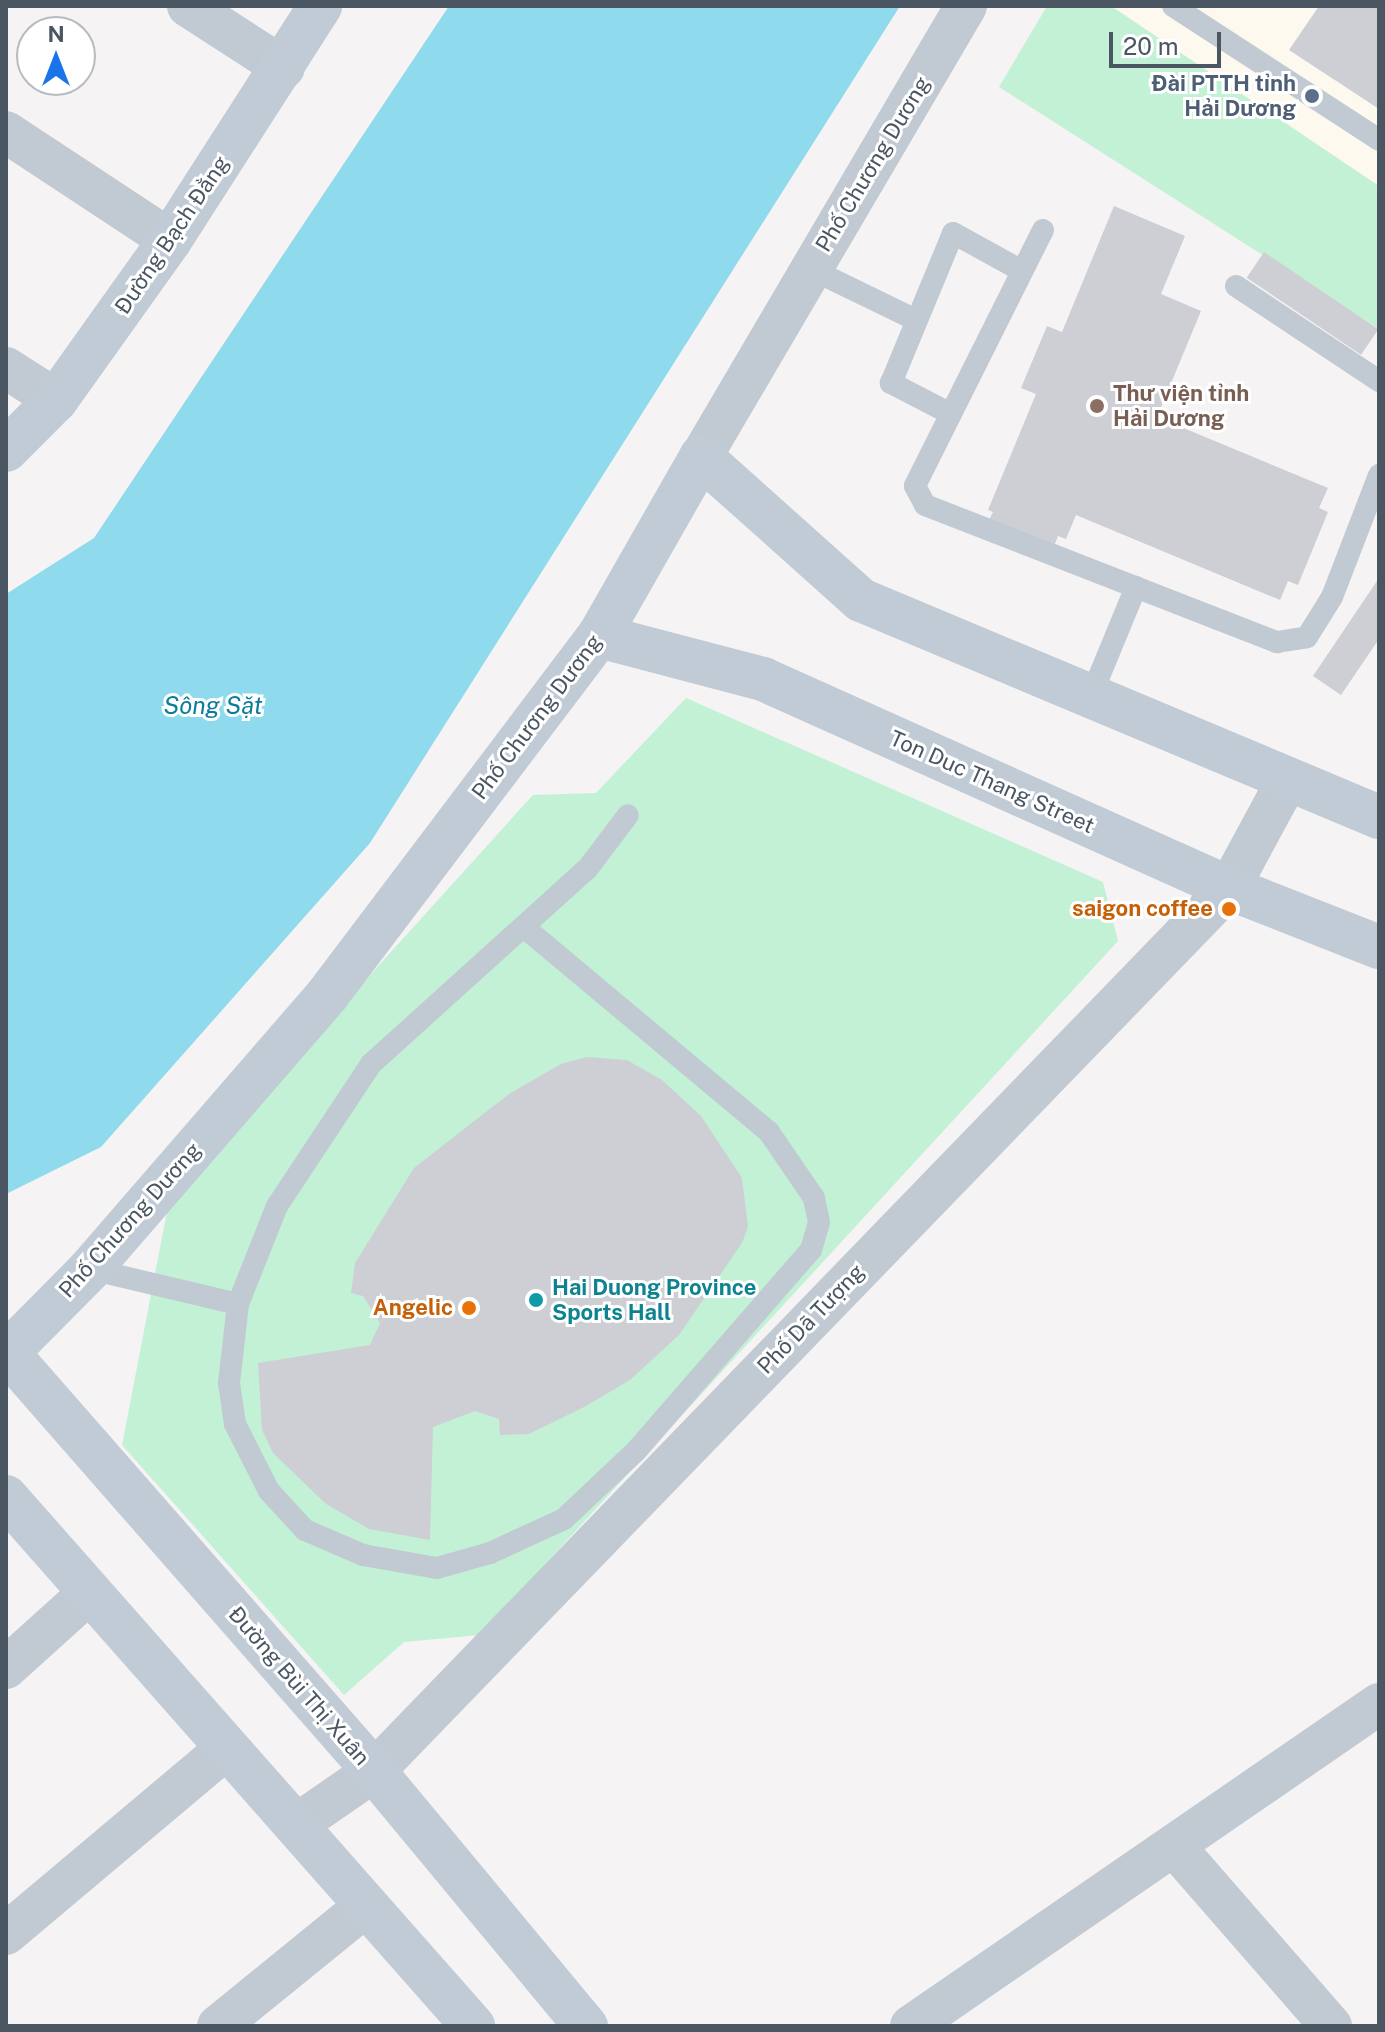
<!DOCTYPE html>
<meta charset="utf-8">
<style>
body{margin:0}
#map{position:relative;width:1385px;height:2032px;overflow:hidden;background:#f5f3f3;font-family:"Public Sans",sans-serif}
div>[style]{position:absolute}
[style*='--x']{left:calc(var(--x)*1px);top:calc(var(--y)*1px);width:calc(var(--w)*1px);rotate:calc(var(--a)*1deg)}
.commercial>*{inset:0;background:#fdf9ef}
.green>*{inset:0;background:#c3f1d5}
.water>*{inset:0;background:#90daee}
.building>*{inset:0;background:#cdcfd5;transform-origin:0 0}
.lane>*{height:22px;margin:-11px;padding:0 11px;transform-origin:11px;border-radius:11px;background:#c1cad2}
.street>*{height:42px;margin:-21px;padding:0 21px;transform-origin:21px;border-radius:21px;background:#c1cad2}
.secondary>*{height:44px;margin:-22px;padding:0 22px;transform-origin:22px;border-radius:22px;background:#c1cbd6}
.dots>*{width:22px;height:22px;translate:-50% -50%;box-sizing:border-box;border:4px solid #fff;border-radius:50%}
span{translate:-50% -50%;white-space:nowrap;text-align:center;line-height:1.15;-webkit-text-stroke:6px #fff;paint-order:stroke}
.service-label{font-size:22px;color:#4e5e75;font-weight:700}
.right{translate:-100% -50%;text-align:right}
.street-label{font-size:22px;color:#4a5661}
.education-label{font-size:22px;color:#785e54;font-weight:700}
.left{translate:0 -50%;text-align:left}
.food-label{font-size:22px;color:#c56008;font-weight:700}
.culture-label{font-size:22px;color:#0d838f;font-weight:700}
.water-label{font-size:24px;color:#0c7c9b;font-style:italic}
.frame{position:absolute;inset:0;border:8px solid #4a5661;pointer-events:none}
.north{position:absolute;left:16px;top:16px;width:80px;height:80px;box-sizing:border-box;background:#fff;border:2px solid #b7bbc0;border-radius:50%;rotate:0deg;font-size:22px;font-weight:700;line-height:32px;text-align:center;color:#4a5661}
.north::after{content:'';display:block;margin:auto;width:28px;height:36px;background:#1a73e8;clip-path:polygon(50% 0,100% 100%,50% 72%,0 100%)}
.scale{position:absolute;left:1109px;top:32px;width:112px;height:36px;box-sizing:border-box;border:4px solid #4a5661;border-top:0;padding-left:10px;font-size:24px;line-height:28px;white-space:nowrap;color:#4a5661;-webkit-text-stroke:6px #fff;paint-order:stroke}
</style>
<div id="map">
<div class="commercial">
<i style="clip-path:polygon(1111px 6px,1379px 6px,1379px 186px)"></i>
</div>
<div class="green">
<i style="clip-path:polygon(1047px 6px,1111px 6px,1379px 186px,1379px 329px,999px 87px)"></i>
<i style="clip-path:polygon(686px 698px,1103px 882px,1118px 941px,480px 1635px,404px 1642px,344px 1695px,122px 1445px,170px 1196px,533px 795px,596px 793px)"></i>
</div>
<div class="water">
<i style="clip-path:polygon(449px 6px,900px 6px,370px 843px,101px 1147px,6px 1194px,6px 594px,94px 538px)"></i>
</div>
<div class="building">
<i style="clip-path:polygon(1319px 6px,1379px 6px,1379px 109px,1289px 50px)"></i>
<i style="clip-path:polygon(1114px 206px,1185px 236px,1161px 294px,1201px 311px,1157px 417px,1328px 488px,1319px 508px,1328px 512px,1298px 585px,1288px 581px,1280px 600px,1076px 515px,1066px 539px,1058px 536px,1053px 549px,988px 522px,993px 512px,988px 510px,1036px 394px,1021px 388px,1047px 326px,1062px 332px)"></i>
<i style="left:1264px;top:252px;width:138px;height:31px;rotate:34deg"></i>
<i style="clip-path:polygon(1379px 578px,1379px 639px,1341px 695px,1313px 676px)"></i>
<i style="clip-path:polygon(587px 1057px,627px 1060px,662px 1080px,701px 1116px,742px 1178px,748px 1227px,742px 1243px,679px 1335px,630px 1380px,586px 1406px,529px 1434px,500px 1435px,499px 1419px,475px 1411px,433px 1427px,430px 1540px,369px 1529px,326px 1504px,273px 1453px,262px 1430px,258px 1363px,370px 1345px,380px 1323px,363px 1296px,351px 1293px,355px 1263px,414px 1168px,509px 1094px,561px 1064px)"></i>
</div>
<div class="lane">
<i style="--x:1173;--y:6;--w:246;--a:33"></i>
<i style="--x:1043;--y:230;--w:286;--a:116.6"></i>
<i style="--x:915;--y:486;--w:21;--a:62"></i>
<i style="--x:925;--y:505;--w:378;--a:21.3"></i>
<i style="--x:1277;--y:642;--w:30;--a:-9"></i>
<i style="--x:1307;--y:637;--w:47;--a:-58"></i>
<i style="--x:1332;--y:597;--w:131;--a:-68.9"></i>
<i style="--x:811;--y:269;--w:117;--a:25.9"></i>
<i style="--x:1236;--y:286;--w:172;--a:33.6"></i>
<i style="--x:951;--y:414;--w:68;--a:-152.7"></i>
<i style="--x:891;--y:383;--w:162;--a:-67.5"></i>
<i style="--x:953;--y:233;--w:79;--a:28.8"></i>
<i style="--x:1091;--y:696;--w:118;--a:-67.6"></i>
<i style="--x:90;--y:1269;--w:152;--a:13.3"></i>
<i style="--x:238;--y:1304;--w:105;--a:-68.3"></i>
<i style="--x:277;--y:1206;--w:170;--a:-56.5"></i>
<i style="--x:371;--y:1064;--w:292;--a:-42.1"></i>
<i style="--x:588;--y:868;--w:66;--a:-53"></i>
<i style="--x:238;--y:1304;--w:80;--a:96.5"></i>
<i style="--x:229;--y:1383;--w:41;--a:81.7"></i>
<i style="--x:235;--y:1424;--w:75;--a:63.1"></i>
<i style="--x:269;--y:1491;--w:53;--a:47.3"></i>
<i style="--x:305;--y:1530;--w:63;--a:23.3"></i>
<i style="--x:363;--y:1555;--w:75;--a:10"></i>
<i style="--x:437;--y:1568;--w:55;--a:-15.8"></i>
<i style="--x:490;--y:1553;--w:81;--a:-24.7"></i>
<i style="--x:564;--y:1519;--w:99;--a:-43.4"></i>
<i style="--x:636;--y:1451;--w:267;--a:-49"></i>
<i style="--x:811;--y:1250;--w:29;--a:-74"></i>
<i style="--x:819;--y:1222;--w:25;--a:-102"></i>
<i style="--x:814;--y:1198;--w:80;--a:-124.3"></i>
<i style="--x:769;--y:1132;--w:318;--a:-140.1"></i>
</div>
<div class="street">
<i style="--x:188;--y:6;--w:114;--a:32.9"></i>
<i style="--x:6;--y:132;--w:196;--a:33.4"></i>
<i style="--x:6;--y:368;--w:59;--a:32.6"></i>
<i style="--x:701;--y:457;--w:523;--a:-59.56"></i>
<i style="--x:6;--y:1668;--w:113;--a:-42.1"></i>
<i style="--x:296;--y:1825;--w:95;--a:-34.7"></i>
<i style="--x:374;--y:1771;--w:1229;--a:-45.92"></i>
<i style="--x:1229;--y:888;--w:124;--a:-61.6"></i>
<i style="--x:1174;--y:1846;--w:239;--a:48.9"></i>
<i style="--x:6;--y:1934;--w:289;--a:-40.1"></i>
<i style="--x:218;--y:2026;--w:192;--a:-39.1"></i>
<i style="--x:911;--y:2026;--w:568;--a:-34.53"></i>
</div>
<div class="secondary">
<i style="--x:6;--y:450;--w:71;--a:-45"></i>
<i style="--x:56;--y:400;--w:196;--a:-54.5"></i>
<i style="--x:170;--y:240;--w:278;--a:-57.3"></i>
<i style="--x:599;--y:636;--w:170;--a:14.7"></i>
<i style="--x:763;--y:679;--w:511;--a:24.16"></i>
<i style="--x:1229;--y:888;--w:161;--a:21.5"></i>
<i style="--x:6;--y:1351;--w:558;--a:48.78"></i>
<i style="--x:374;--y:1771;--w:332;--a:50.3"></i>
<i style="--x:6;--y:1354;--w:120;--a:-45.3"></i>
<i style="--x:90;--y:1269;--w:364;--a:-49.1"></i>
<i style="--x:328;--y:994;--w:449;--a:-52.9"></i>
<i style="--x:599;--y:636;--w:206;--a:-60.3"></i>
<i style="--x:701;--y:457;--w:215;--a:41.8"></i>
<i style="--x:861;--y:600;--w:562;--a:22.73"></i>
<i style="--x:6;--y:1497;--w:706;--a:48.56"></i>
</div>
<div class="dots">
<i style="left:1312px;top:96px;background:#5c6f8a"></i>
<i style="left:1097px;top:406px;background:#8d6e63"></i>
<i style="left:1229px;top:909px;background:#e8710a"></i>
<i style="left:536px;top:1300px;background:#0f9aa8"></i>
<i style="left:469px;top:1308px;background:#e8710a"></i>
</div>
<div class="service-label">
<span class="right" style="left:1296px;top:96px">Đài PTTH tỉnh<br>Hải Dương</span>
</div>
<div class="street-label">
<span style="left:873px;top:164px;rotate:-59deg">Phố Chương Dương</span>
<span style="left:172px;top:235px;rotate:-56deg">Đường Bạch Đằng</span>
<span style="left:537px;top:717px;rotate:-53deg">Phố Chương Dương</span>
<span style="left:992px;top:782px;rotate:24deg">Ton Duc Thang Street</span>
<span style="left:130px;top:1220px;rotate:-48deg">Phố Chương Dương</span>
<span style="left:811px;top:1319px;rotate:-46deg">Phố Dã Tượng</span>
<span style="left:299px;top:1686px;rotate:49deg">Đường Bùi Thị Xuân</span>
</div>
<div class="education-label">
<span class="left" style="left:1113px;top:406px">Thư viện tỉnh<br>Hải Dương</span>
</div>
<div class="food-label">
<span class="right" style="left:1213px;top:909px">saigon coffee</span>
<span class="right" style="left:453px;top:1308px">Angelic</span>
</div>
<div class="culture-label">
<span class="left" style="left:552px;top:1300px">Hai Duong Province<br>Sports Hall</span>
</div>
<div class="water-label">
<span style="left:213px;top:706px">Sông Sặt</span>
</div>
<div class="frame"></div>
<div class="north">N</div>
<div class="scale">20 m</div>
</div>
